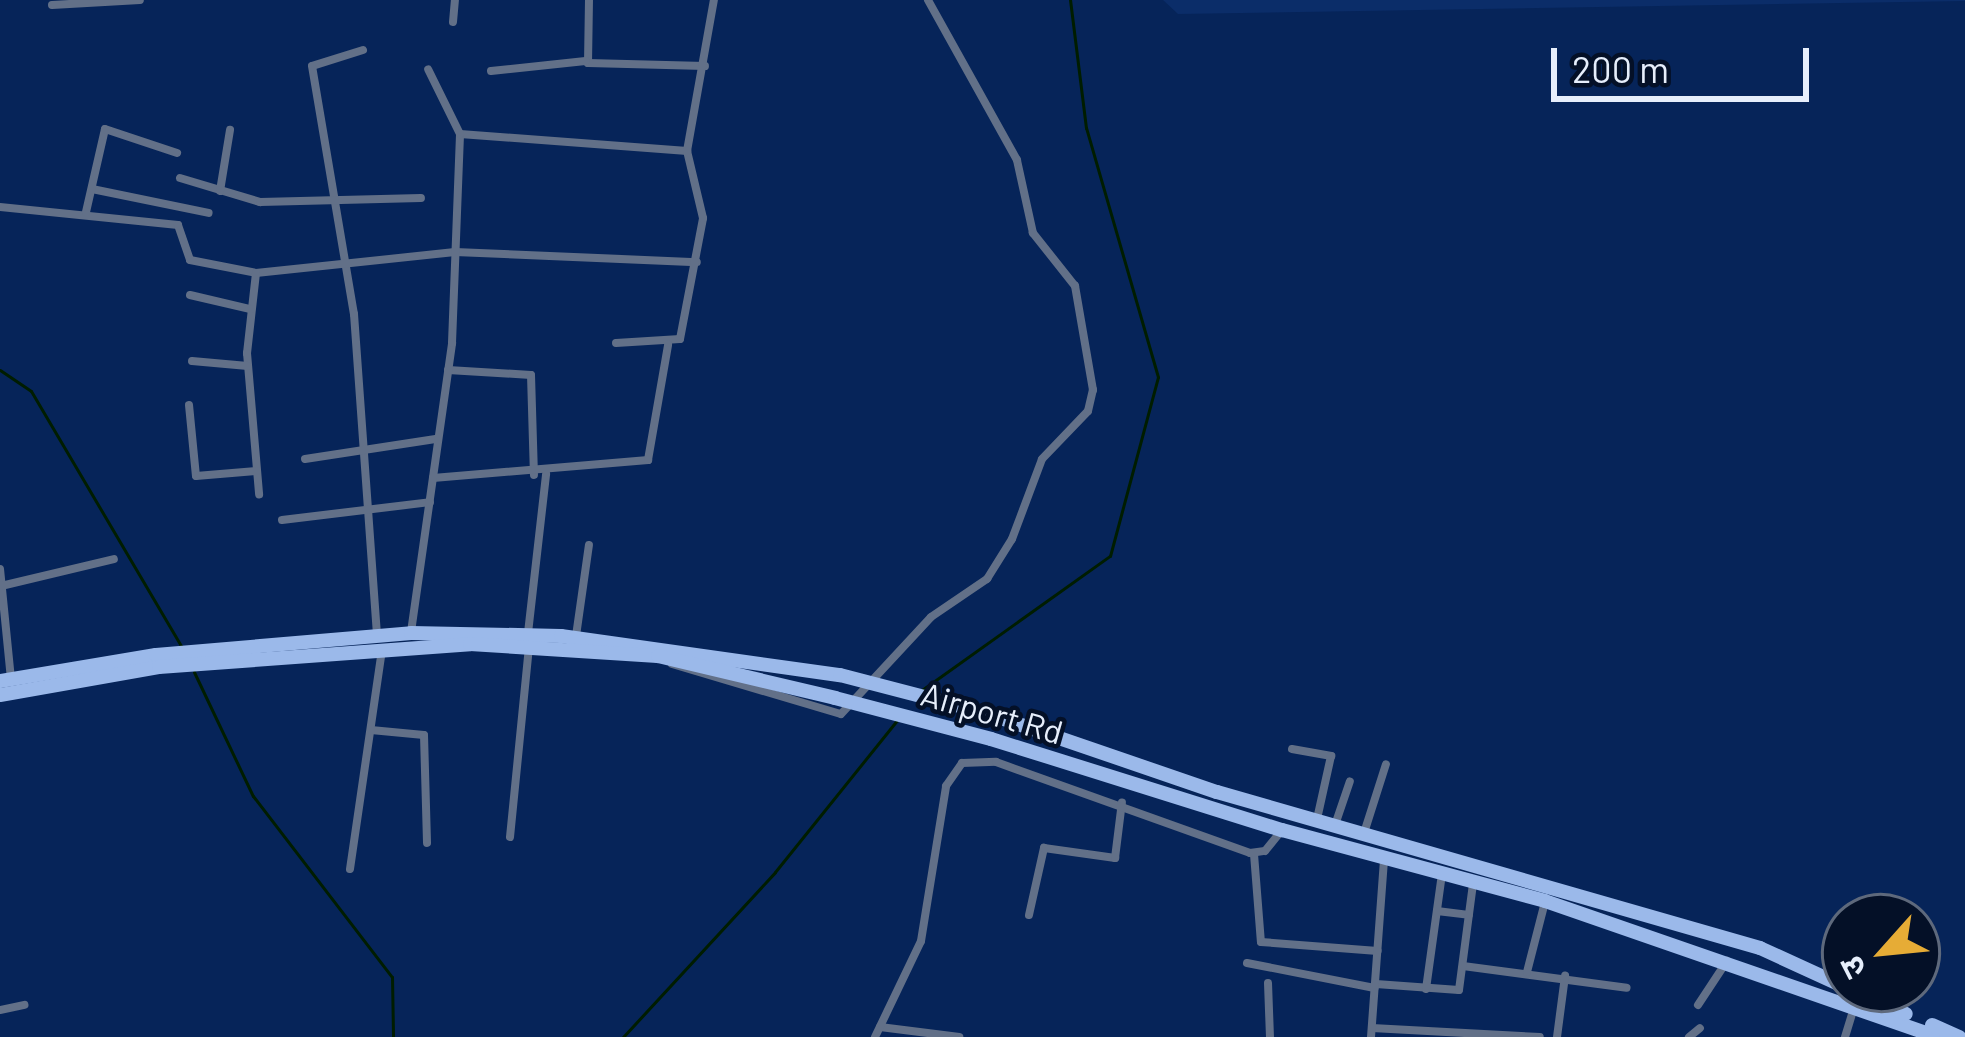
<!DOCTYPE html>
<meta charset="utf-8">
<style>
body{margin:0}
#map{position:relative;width:1965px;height:1037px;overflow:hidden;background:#062459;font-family:Barlow,"Noto Sans Devanagari",sans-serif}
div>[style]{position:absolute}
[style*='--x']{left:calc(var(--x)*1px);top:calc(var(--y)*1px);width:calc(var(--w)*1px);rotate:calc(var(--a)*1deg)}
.built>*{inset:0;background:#0b2d69}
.stream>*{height:3px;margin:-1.5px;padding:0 1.5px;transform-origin:1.5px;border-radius:1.5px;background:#001d00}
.street>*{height:8px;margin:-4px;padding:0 4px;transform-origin:4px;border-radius:4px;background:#627088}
.primary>*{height:14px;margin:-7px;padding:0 7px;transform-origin:7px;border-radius:7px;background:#9bb9ea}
.primary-bridge>*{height:14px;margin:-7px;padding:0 7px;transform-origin:7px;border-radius:7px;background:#9bb9ea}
span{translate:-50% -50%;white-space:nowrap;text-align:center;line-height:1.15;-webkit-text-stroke:9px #041027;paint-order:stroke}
.street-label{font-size:33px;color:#e6eefb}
.north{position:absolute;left:1821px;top:893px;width:120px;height:120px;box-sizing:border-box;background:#041027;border:3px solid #5e697c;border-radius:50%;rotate:243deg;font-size:33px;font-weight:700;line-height:48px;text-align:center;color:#e6eefb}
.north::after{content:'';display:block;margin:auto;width:42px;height:54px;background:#e6ac36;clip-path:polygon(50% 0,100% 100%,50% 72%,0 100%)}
.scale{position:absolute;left:1551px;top:48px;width:258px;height:54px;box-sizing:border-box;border:6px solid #e6eefb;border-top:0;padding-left:15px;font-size:36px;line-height:42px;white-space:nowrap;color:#e6eefb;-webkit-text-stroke:9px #041027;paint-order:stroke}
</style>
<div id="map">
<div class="built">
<i style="clip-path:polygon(1163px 0,1965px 0,1965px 1px,1178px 14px)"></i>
</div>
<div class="stream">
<i style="--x:0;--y:370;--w:37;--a:34"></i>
<i style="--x:31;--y:391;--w:297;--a:59.5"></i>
<i style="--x:194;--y:672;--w:137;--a:64.6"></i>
<i style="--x:253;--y:796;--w:228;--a:52.5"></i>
<i style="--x:392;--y:977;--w:60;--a:89"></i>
<i style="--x:919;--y:692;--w:234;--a:-35.5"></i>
<i style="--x:1110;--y:556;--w:185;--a:-75"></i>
<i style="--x:1158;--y:377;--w:259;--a:-106.1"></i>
<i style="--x:1086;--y:128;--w:129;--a:-97.1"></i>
<i style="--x:623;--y:1037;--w:224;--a:-47.3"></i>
<i style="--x:775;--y:872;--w:196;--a:-51.2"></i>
</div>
<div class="street">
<i style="--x:589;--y:0;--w:63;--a:90.9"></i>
<i style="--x:588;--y:63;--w:117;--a:1.5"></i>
<i style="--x:52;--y:5;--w:88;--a:-3.3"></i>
<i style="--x:453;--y:22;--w:22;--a:-85"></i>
<i style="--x:363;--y:50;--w:53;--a:162.6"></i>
<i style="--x:312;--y:66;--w:252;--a:80.4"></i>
<i style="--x:354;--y:314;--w:321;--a:85.9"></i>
<i style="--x:491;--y:71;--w:95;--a:-6.1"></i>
<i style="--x:460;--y:134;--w:228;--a:4.3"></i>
<i style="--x:180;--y:178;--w:84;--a:16.7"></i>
<i style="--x:260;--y:202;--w:161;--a:-1.4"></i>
<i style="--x:92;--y:189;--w:119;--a:11.6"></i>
<i style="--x:220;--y:191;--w:62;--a:-80.7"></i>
<i style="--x:0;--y:207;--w:179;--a:5.8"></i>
<i style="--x:178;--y:225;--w:37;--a:71"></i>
<i style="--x:190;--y:260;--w:67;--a:11.1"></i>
<i style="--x:256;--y:273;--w:200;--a:-6"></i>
<i style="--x:455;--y:252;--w:242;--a:2.4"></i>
<i style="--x:86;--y:212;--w:85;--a:-77.1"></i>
<i style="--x:105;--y:129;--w:76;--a:18.4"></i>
<i style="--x:256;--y:273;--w:81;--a:96.4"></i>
<i style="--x:247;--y:353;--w:142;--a:85.1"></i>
<i style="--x:190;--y:295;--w:62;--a:13.1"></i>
<i style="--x:616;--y:343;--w:64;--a:-3.6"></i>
<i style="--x:680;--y:339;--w:123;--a:-79.2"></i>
<i style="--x:703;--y:218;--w:69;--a:-103.4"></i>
<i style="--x:687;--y:151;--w:153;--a:-79.9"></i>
<i style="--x:192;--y:361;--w:56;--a:5.1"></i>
<i style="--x:448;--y:370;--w:83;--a:3.4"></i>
<i style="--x:531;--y:375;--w:100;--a:88.3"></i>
<i style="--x:189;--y:405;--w:71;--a:84.4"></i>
<i style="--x:196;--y:476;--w:61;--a:-4.7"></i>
<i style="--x:305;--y:459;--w:132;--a:-8.7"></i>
<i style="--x:433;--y:478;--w:216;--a:-4.8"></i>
<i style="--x:648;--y:460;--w:117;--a:-80.1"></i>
<i style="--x:282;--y:520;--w:149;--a:-6.9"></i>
<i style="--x:0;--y:569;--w:111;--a:84.3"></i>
<i style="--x:1;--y:586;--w:116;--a:-13.4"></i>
<i style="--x:411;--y:632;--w:292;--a:-81.9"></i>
<i style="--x:452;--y:343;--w:209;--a:-87.8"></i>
<i style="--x:460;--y:134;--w:72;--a:-116.2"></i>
<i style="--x:528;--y:633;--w:160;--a:-83.5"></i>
<i style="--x:576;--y:636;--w:92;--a:-81.9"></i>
<i style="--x:672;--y:664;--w:176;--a:16.5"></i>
<i style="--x:841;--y:714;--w:132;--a:-47.1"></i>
<i style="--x:931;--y:617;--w:68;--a:-34.2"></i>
<i style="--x:987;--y:579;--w:47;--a:-58"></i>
<i style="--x:1012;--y:539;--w:85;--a:-69.4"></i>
<i style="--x:1042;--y:459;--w:66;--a:-46.2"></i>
<i style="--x:1088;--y:411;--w:22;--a:-77"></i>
<i style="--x:1093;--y:390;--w:106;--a:-99.8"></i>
<i style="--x:1075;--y:286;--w:68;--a:-128.4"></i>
<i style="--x:1033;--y:233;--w:75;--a:-102.4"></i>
<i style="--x:1017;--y:160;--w:183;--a:-119.1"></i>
<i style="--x:371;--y:730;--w:53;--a:5.4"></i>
<i style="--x:424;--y:735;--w:108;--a:88.4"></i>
<i style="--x:1292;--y:749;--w:40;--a:10"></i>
<i style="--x:1331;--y:756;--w:65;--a:102.5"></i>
<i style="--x:1335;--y:825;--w:46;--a:-71.2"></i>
<i style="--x:1364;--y:833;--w:72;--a:-72.3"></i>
<i style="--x:510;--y:837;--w:190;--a:-84.3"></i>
<i style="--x:1254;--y:854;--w:88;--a:85.5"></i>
<i style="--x:1261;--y:942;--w:117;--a:4.4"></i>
<i style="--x:350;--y:869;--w:221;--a:-81.7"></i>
<i style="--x:1437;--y:911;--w:32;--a:7"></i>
<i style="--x:1029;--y:915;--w:69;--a:-77.4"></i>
<i style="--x:1044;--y:848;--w:72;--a:8"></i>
<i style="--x:1115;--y:858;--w:56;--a:-82.9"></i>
<i style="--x:1247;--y:963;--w:130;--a:11.1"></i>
<i style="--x:1463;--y:966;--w:165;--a:7.6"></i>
<i style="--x:1527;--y:972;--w:72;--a:-75.6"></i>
<i style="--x:1268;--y:983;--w:54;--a:87.9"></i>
<i style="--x:1376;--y:984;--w:83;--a:4.1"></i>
<i style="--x:1459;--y:990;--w:108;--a:-82.5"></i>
<i style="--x:1426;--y:989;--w:117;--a:-82.1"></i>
<i style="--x:1698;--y:1005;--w:53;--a:-56.6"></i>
<i style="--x:0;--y:1010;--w:25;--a:-12"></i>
<i style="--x:880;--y:1027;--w:80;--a:7.2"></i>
<i style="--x:1372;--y:1028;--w:168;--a:3.1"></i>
<i style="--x:875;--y:1037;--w:106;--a:-64.4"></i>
<i style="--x:921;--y:941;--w:157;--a:-80.8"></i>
<i style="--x:946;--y:786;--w:28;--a:-55"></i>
<i style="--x:962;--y:763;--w:34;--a:-2"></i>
<i style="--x:996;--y:762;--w:270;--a:19.7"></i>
<i style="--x:1250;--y:853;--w:15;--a:-8"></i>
<i style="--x:1265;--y:851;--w:27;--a:-51"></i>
<i style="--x:1371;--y:1037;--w:179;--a:-85.8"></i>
<i style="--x:1557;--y:1037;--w:62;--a:-82.5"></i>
<i style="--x:1689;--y:1037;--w:14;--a:-39"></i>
<i style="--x:1845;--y:1037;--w:28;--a:-73"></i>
</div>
<div class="primary">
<i style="--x:0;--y:681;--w:158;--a:-9.5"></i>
<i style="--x:156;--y:655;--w:256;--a:-4.9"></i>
<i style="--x:411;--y:633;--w:150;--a:1.1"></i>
<i style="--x:561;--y:636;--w:282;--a:8"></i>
<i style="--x:0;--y:695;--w:161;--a:-10"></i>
<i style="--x:159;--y:667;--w:312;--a:-4.2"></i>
<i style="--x:470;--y:644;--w:188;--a:3.7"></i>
<i style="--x:658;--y:656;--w:182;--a:13.3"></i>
<i style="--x:986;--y:713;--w:244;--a:18.9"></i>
<i style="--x:1217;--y:792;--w:565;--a:16.03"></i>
<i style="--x:1760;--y:948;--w:94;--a:24.6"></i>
<i style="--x:991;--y:739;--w:305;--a:17.4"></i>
<i style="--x:1282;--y:830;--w:272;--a:15.1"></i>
<i style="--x:1545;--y:901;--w:415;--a:19.1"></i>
<i style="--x:1851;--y:989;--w:60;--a:24.4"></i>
<i style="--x:1932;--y:1025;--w:30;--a:24"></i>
</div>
<div class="primary-bridge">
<i style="--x:840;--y:675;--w:151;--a:14.6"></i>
<i style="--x:835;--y:698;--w:161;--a:14.7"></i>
</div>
<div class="street-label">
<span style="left:992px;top:713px;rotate:16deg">Airport Rd</span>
</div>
<div class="north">उ</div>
<div class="scale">200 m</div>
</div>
